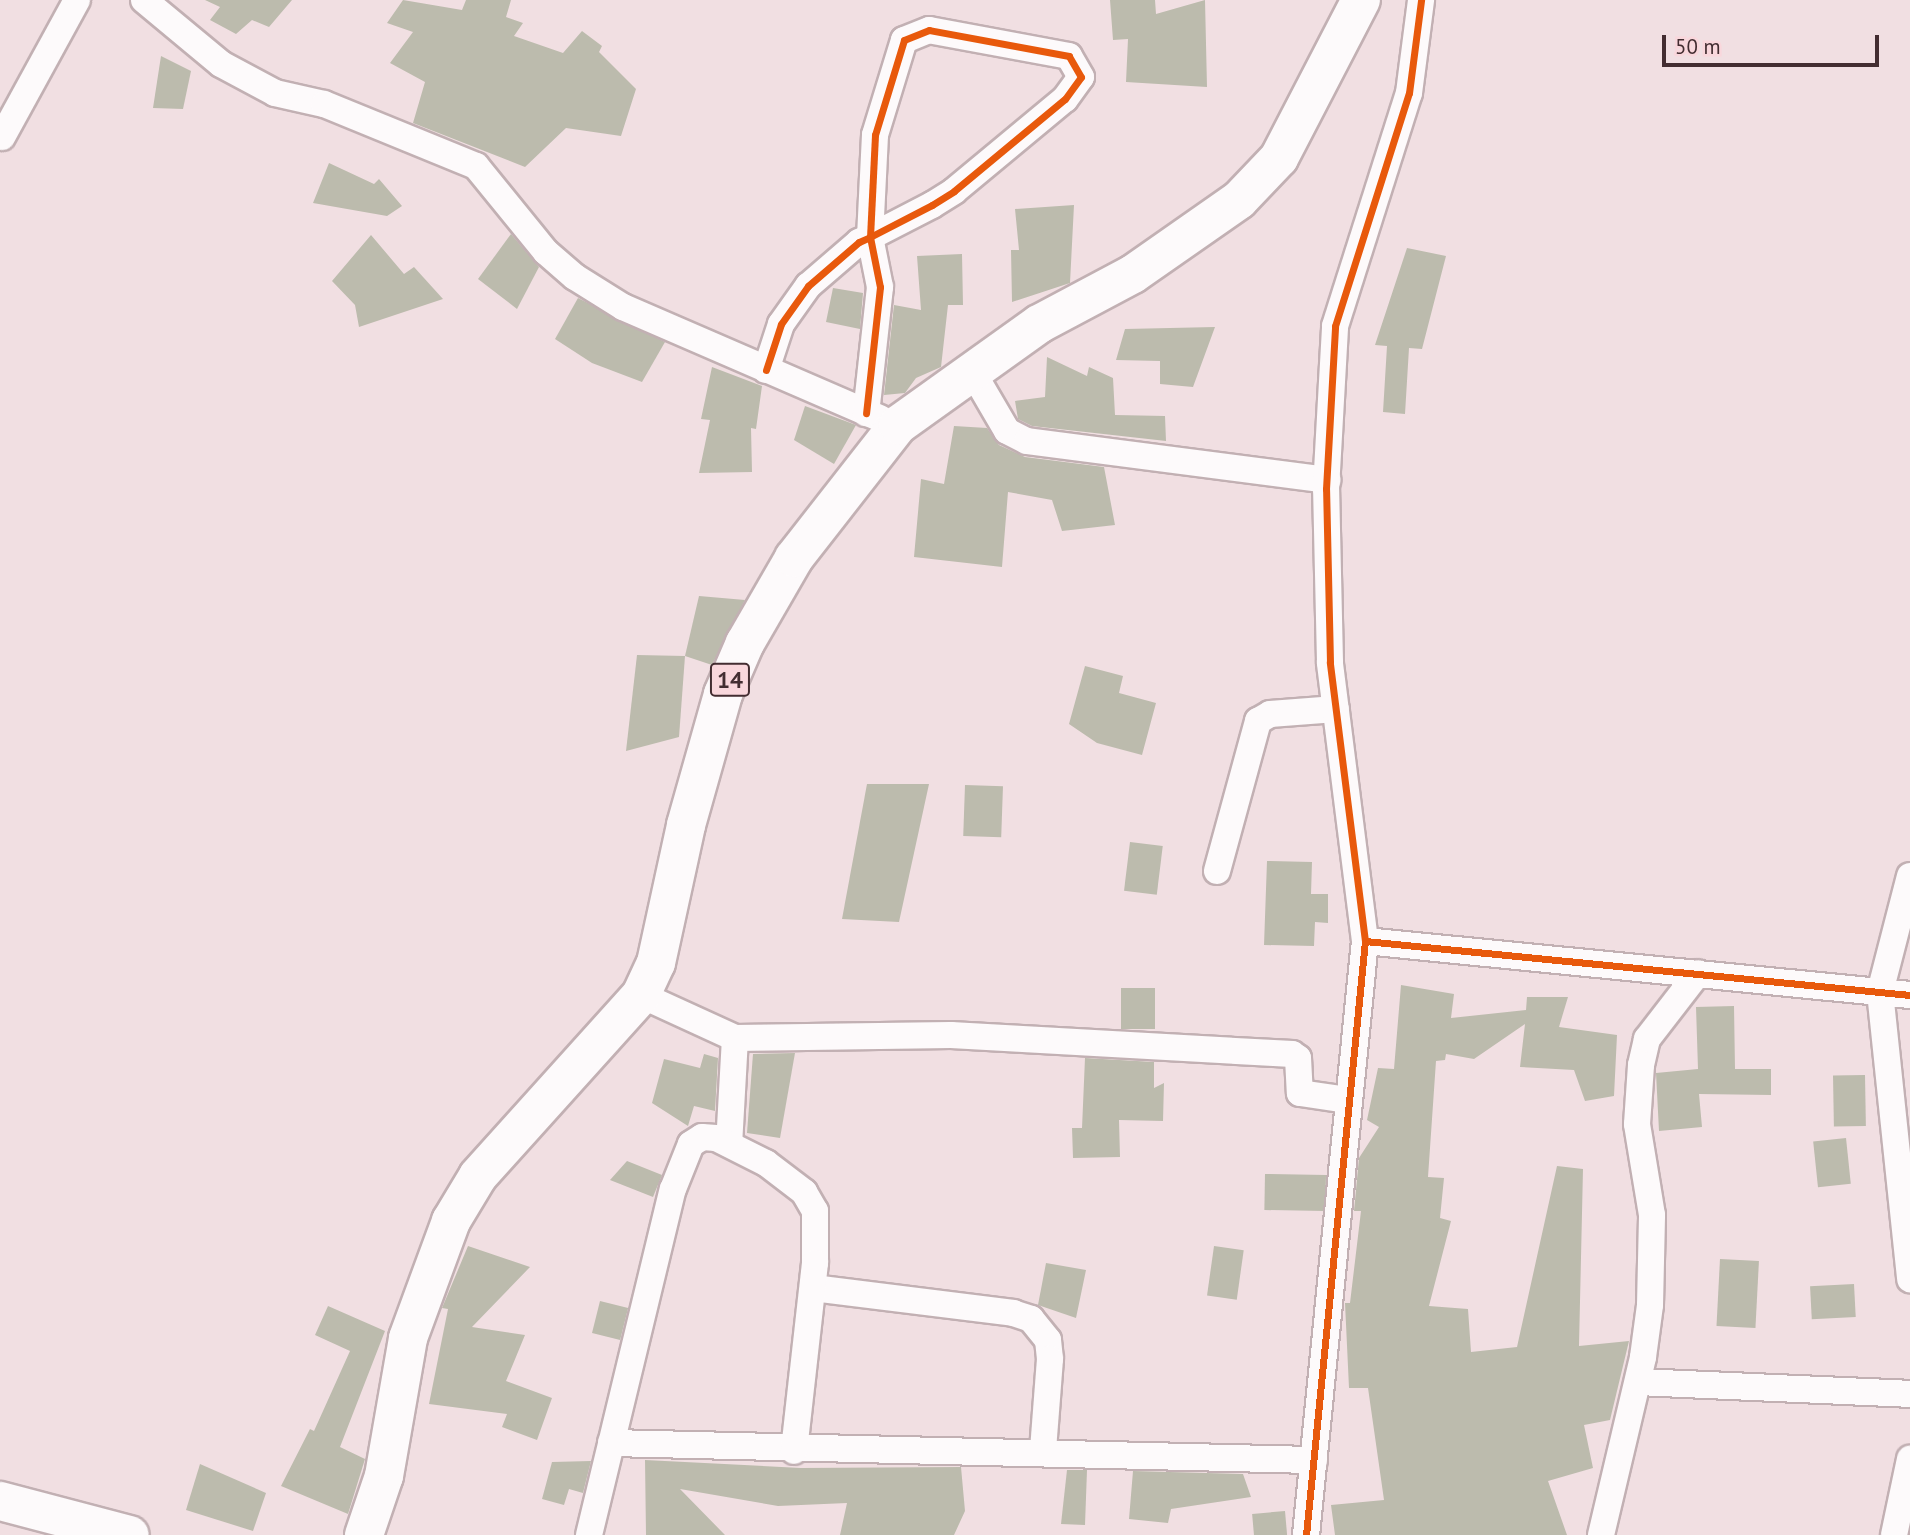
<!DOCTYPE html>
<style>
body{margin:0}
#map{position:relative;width:1910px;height:1535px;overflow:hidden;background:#f1dfe2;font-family:"PT Sans",sans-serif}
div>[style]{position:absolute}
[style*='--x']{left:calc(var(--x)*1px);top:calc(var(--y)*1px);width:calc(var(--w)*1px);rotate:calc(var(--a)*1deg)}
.building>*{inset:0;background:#bcbbad;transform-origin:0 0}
.roads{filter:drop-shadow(2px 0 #c2b0b3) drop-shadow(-2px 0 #c2b0b3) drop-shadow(0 2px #c2b0b3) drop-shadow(0 -2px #c2b0b3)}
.street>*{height:26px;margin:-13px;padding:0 13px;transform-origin:13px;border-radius:13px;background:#fdfafb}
.highway>*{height:38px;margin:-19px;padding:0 19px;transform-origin:19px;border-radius:19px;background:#fdfafb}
.cycleway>*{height:7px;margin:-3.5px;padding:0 3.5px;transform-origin:3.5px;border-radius:3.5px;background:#e8590c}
span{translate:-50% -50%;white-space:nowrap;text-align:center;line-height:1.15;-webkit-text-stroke:5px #f9d7dc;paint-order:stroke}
.shield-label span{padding:2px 5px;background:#f9d7dc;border:2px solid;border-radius:5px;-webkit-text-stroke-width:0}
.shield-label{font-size:23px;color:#432d31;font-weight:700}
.scale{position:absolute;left:1662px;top:35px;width:217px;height:32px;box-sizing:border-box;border:4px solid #432d31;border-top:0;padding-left:9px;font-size:21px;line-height:24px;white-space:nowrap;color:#432d31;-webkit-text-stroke:5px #f9d7dc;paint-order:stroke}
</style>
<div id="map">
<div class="building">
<i style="clip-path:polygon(205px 0,292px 0,269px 27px,252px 20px,236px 34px,210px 20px,220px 7px)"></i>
<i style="clip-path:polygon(403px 0,462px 10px,466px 0,511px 0,506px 17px,523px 23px,514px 36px,563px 53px,582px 31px,602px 46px,599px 52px,636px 89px,621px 136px,566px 128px,525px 167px,413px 123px,425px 82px,390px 63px,413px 32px,387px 23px)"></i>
<i style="clip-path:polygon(1110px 0,1155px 0,1156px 14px,1205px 0,1207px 87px,1126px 82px,1128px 39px,1113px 40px)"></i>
<i style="clip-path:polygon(161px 56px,191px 71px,183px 109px,153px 108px)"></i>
<i style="clip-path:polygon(329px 163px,374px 184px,379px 179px,402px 206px,387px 216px,313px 203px)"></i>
<i style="clip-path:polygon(1074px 205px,1070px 283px,1012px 302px,1011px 250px,1019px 250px,1015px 209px)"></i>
<i style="clip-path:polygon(511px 234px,539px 267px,517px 309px,478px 279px)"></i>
<i style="clip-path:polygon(371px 235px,404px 274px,414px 267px,443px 299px,359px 327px,355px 305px,332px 281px)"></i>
<i style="clip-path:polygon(1407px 248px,1446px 256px,1422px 349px,1409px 348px,1405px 414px,1383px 412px,1387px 346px,1375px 345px)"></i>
<i style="clip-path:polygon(962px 254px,963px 305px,948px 305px,941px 367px,916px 378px,905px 393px,884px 395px,894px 305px,921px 310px,917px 256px)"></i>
<i style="clip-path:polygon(833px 288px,863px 293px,860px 329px,826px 322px)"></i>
<i style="clip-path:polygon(578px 298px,665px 342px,642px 382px,592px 363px,555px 339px)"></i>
<i style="clip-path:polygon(1215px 327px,1193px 387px,1160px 384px,1160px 361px,1116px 360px,1125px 329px)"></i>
<i style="clip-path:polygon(1047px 357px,1087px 376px,1089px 367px,1113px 378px,1115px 415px,1165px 416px,1166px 441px,1032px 426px,1018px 419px,1015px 401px,1045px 397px)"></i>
<i style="clip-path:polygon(712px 367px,762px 386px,756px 429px,751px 428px,752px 472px,699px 473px,710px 420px,701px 419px)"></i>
<i style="clip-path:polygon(805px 406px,856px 425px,834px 464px,794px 440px)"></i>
<i style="clip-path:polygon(954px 426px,987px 428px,999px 445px,1025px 457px,1104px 467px,1115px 525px,1062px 531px,1052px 500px,1008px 492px,1002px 567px,914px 557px,921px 479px,944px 484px)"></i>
<i style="clip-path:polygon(699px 596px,745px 600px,712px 665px,685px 656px)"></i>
<i style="clip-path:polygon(637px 655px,685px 656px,679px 737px,626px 751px)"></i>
<i style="clip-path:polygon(1085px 666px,1123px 676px,1119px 693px,1156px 703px,1142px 755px,1097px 743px,1069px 724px)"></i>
<i style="clip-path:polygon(867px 784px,929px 784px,899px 922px,842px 919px)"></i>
<i style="left:965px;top:785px;width:38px;height:51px;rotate:2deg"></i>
<i style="left:1130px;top:842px;width:33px;height:49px;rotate:7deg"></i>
<i style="clip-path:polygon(1267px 861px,1312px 862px,1311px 894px,1328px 894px,1328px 923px,1315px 922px,1314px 946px,1264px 945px)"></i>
<i style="clip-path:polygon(1401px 985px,1454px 994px,1451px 1018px,1526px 1010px,1527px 997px,1568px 997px,1559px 1027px,1617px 1035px,1614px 1096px,1585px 1101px,1574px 1070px,1520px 1067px,1525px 1024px,1474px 1059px,1446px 1054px,1445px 1060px,1436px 1061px,1428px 1177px,1444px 1178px,1440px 1218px,1451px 1221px,1429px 1306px,1468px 1309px,1471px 1352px,1517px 1347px,1557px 1166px,1583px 1169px,1579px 1346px,1629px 1341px,1610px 1420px,1584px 1425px,1593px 1468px,1548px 1481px,1567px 1535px,1335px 1535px,1331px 1505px,1384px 1500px,1368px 1388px,1349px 1388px,1345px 1303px,1350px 1303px,1361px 1211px,1354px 1211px,1359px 1158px,1379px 1127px,1367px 1120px,1378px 1068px,1394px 1069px)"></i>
<i style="left:1121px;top:988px;width:34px;height:41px"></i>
<i style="clip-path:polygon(1734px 1006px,1735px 1069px,1771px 1069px,1771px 1095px,1699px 1094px,1702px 1127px,1659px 1131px,1656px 1073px,1698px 1069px,1696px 1007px)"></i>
<i style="clip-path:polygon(795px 1053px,780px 1138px,747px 1133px,753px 1054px)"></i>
<i style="clip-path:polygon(704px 1054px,718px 1058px,715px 1111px,694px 1106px,688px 1126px,652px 1103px,664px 1059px,700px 1068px)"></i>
<i style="clip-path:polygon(1085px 1058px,1154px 1062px,1154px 1088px,1164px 1083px,1163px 1121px,1119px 1120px,1120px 1157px,1073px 1158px,1072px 1128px,1082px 1128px)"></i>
<i style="left:1865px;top:1075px;width:51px;height:32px;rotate:89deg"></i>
<i style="left:1846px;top:1138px;width:46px;height:33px;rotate:84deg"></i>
<i style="clip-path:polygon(627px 1161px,662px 1175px,653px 1197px,610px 1180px)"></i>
<i style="left:1265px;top:1174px;width:61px;height:36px;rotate:1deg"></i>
<i style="clip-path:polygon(468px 1246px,530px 1267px,472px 1327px,525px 1335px,506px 1381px,552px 1398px,537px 1440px,502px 1427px,507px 1414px,429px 1404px,448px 1309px,442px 1308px)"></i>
<i style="left:1214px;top:1246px;width:30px;height:50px;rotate:8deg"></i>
<i style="left:1720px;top:1259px;width:39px;height:67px;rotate:3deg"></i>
<i style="clip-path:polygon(1046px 1263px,1086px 1270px,1076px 1318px,1038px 1305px)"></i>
<i style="left:1854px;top:1284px;width:33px;height:44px;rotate:87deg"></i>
<i style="left:600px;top:1301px;width:29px;height:33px;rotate:14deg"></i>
<i style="clip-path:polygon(328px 1306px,385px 1331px,340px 1447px,365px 1459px,348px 1514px,281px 1486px,310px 1429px,314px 1431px,350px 1351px,315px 1335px)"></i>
<i style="clip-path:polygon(645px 1460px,801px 1468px,961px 1467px,965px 1511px,954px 1535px,840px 1535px,847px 1503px,778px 1506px,680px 1489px,725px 1535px,646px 1535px)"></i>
<i style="clip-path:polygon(591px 1461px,583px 1493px,569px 1489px,564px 1505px,542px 1499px,552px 1462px)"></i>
<i style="clip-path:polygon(200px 1464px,266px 1493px,253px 1531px,186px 1510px)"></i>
<i style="clip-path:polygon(1067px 1470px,1087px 1470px,1085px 1525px,1061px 1524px)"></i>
<i style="clip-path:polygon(1133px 1471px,1243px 1474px,1251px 1497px,1171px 1509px,1168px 1523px,1129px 1519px)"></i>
<i style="left:1285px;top:1511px;width:24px;height:33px;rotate:85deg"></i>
</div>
<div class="roads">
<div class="street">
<i style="--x:144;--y:0;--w:100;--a:39.7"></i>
<i style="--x:221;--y:64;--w:61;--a:28.2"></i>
<i style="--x:275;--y:93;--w:50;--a:12.7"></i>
<i style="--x:324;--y:104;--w:164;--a:22.2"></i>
<i style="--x:476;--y:166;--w:111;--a:50.9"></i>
<i style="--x:546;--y:252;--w:38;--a:41"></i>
<i style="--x:575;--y:277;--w:57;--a:32"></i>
<i style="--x:623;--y:307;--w:280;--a:23.4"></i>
<i style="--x:2;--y:137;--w:156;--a:-61.3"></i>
<i style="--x:766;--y:370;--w:48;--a:-71.9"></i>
<i style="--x:781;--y:324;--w:47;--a:-54.6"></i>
<i style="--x:808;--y:286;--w:67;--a:-40.8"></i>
<i style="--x:859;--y:242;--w:12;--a:-24"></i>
<i style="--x:870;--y:237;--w:70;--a:-27.3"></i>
<i style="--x:932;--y:205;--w:26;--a:-32"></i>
<i style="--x:954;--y:191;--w:144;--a:-39.7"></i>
<i style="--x:1065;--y:99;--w:27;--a:-54"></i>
<i style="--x:1081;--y:77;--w:24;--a:-120"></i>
<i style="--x:1069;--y:56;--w:142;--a:-169.5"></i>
<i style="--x:929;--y:30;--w:27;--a:158"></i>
<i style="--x:904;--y:40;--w:99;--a:107"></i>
<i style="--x:875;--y:135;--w:102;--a:92.8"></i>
<i style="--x:870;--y:237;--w:51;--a:78.7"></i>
<i style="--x:880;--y:287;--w:127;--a:96.3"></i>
<i style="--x:972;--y:371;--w:69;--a:59.7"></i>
<i style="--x:1007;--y:431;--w:22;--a:27"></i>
<i style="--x:1027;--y:441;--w:303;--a:7.4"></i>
<i style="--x:1217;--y:871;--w:156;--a:-74.7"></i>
<i style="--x:1258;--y:721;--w:14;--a:-30"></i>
<i style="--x:1270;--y:714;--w:66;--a:-4.3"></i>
<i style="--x:1910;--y:876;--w:120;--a:104.5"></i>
<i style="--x:1880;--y:992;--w:289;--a:84"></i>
<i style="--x:1365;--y:941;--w:281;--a:-97.2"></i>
<i style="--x:1330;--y:662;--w:173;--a:-91.3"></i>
<i style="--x:1326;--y:489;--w:163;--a:-86.8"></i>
<i style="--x:1335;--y:326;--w:244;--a:-72.4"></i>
<i style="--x:1409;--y:93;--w:94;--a:-82.6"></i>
<i style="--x:641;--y:995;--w:103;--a:24.6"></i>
<i style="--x:735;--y:1038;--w:106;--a:93.2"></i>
<i style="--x:735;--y:1038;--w:216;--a:-0.8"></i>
<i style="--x:951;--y:1035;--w:342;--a:3.2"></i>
<i style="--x:1292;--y:1054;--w:7;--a:34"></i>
<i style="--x:1298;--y:1058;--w:35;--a:87"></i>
<i style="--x:1300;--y:1093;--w:49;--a:8.3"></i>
<i style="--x:813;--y:1288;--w:202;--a:7.1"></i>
<i style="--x:1013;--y:1313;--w:19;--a:18"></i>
<i style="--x:1031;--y:1319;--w:27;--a:51"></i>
<i style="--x:1048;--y:1340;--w:19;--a:84"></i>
<i style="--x:1050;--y:1359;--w:91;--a:94.4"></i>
<i style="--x:1638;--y:1382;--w:272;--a:2.5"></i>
<i style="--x:611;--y:1443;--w:703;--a:1.39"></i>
<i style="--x:589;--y:1535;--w:356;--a:-76.4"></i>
<i style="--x:673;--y:1189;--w:48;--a:-68.2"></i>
<i style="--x:691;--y:1144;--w:13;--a:-32"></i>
<i style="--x:702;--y:1137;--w:14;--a:4"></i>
<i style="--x:716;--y:1138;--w:56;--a:26.6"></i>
<i style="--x:766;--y:1163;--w:48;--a:37.3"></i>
<i style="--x:804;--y:1192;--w:22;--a:60"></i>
<i style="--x:815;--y:1211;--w:52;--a:90"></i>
<i style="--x:815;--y:1263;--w:189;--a:96.4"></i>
<i style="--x:1306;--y:1535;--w:597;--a:-84.33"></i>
<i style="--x:1365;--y:941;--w:548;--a:5.66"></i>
<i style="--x:1601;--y:1535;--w:183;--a:-76.7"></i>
<i style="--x:1643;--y:1357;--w:52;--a:-82.3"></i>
<i style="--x:1650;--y:1305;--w:90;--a:-88.7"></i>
<i style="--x:1652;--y:1215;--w:92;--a:-99.4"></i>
<i style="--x:1637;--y:1124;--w:59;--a:-86.1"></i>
<i style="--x:1641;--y:1065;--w:27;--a:-77"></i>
<i style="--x:1647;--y:1039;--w:83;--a:-52.3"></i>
<i style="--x:1894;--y:1535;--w:78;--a:-78.1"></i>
</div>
<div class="highway">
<i style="--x:0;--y:1501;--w:134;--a:14.7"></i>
<i style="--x:364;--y:1535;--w:62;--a:-71.3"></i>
<i style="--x:384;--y:1476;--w:140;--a:-80.1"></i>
<i style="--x:408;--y:1338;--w:125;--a:-69.8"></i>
<i style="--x:451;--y:1221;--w:52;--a:-59"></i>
<i style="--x:478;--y:1176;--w:244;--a:-48"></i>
<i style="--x:641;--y:995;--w:35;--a:-65"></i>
<i style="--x:656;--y:963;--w:141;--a:-77.7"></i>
<i style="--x:686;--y:825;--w:136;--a:-74.2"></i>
<i style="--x:723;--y:694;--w:56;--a:-66.7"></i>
<i style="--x:745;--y:643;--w:98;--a:-60"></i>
<i style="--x:794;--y:558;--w:169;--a:-52"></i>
<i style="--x:898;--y:425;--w:173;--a:-35.6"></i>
<i style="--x:1039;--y:324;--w:106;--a:-28"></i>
<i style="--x:1133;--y:274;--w:129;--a:-34.9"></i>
<i style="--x:1239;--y:200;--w:58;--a:-46.4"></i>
<i style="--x:1279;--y:158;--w:178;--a:-62.6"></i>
</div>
</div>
<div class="cycleway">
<i style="--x:766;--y:370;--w:48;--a:-71.9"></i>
<i style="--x:781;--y:324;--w:47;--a:-54.6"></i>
<i style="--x:808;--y:286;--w:67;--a:-40.8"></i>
<i style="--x:859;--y:242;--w:12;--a:-24"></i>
<i style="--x:870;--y:237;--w:70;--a:-27.3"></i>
<i style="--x:932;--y:205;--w:26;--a:-32"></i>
<i style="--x:954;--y:191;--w:144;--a:-39.7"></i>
<i style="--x:1065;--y:99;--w:27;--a:-54"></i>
<i style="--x:1081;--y:77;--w:24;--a:-120"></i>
<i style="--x:1069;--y:56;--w:142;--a:-169.5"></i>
<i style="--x:929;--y:30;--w:27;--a:158"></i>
<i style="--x:904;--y:40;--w:99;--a:107"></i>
<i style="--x:875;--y:135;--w:102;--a:92.8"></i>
<i style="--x:870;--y:237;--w:51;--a:78.7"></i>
<i style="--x:880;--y:287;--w:127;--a:96.3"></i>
<i style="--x:1365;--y:941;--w:281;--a:-97.2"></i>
<i style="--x:1330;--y:662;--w:173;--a:-91.3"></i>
<i style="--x:1326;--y:489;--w:163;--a:-86.8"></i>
<i style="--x:1335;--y:326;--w:244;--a:-72.4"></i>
<i style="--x:1409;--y:93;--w:94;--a:-82.6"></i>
<i style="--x:1306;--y:1535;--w:597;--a:-84.33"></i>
<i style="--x:1365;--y:941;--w:548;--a:5.66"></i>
</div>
<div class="shield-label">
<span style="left:730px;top:680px">14</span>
</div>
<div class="scale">50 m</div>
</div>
